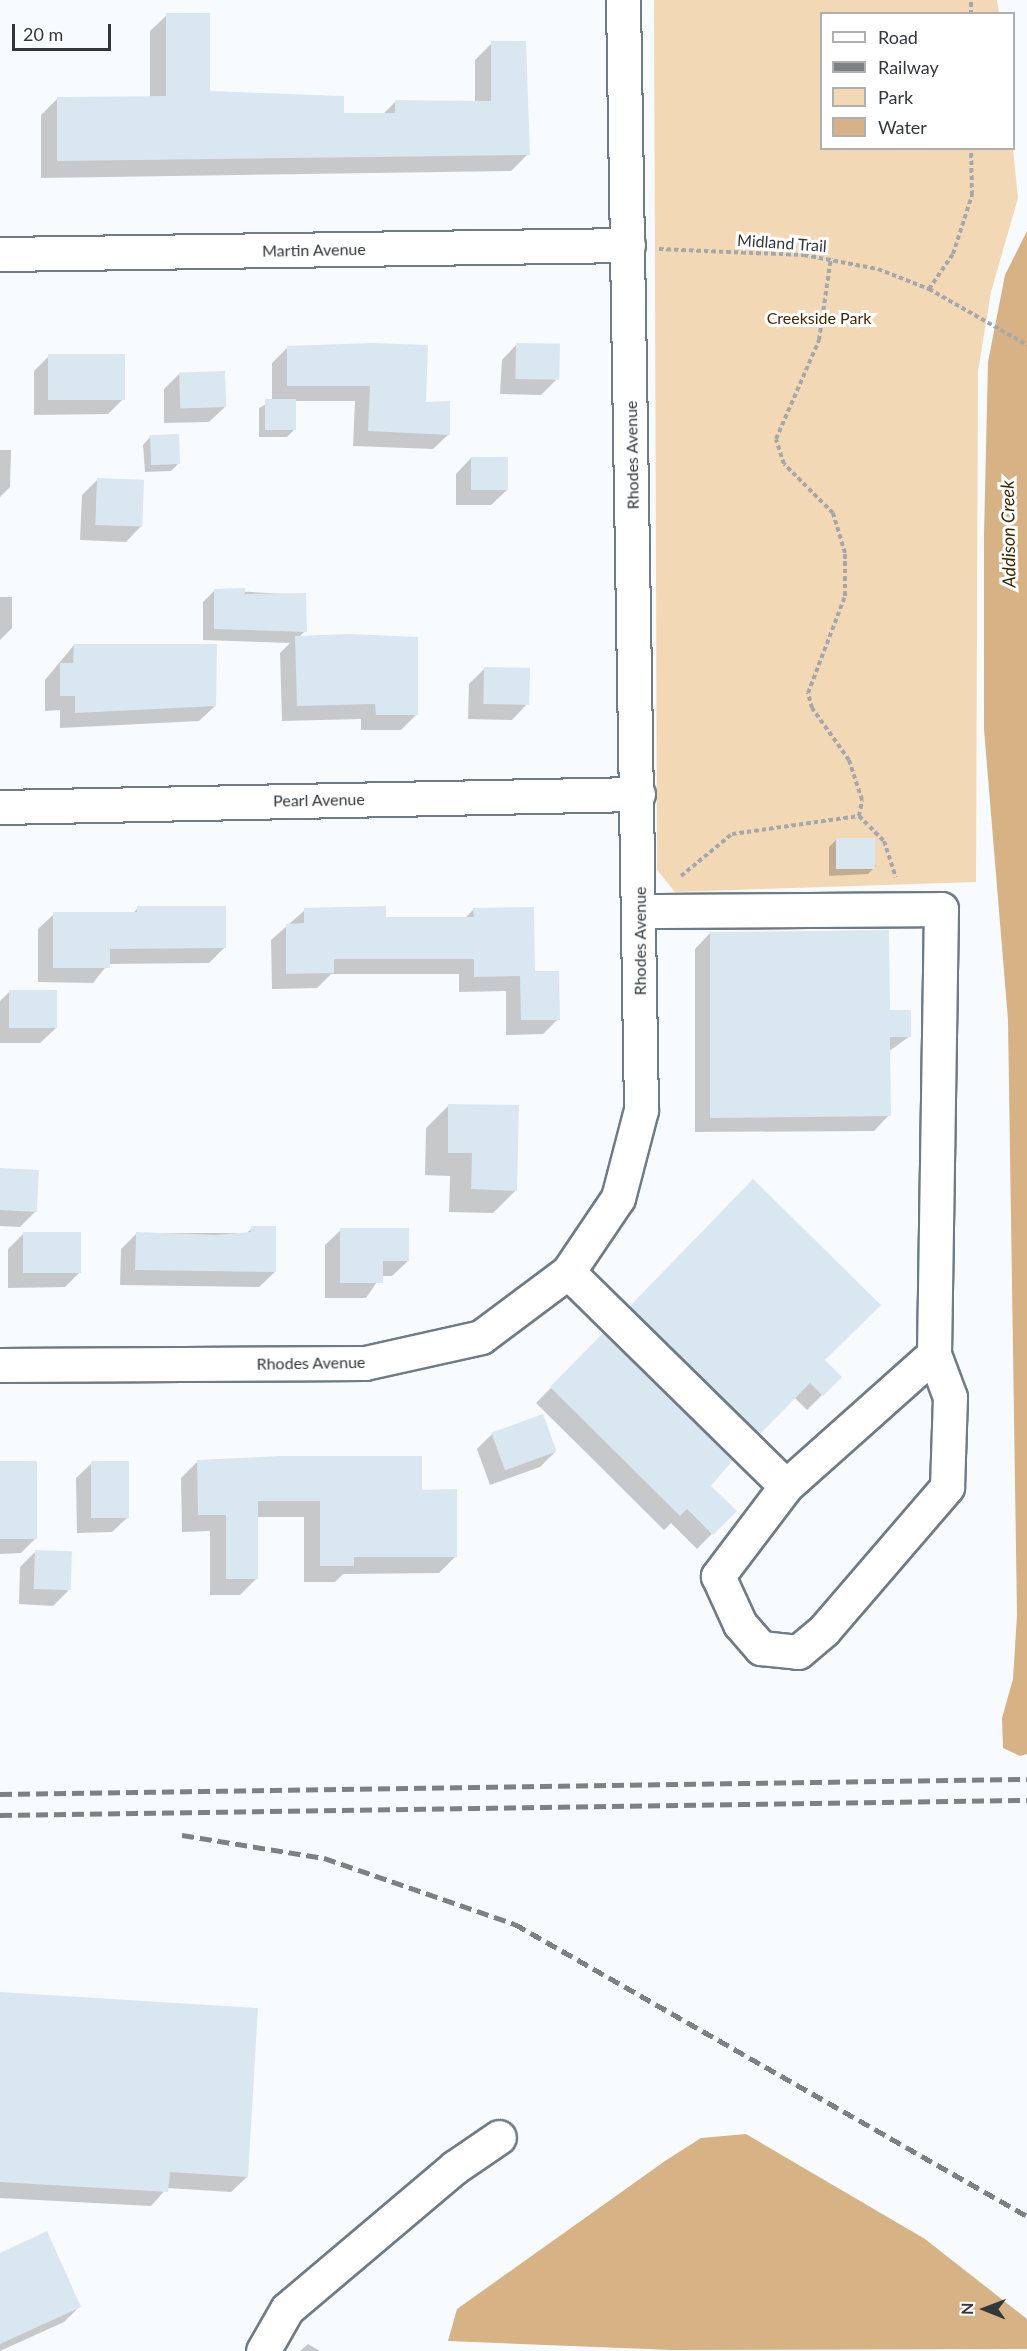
<!DOCTYPE html>
<style>
body{margin:0}
#map{position:relative;width:1027px;height:2351px;overflow:hidden;background:#f8fbfd;font-family:Lato,sans-serif}
div>[style]{position:absolute}
[style*='--x']{left:calc(var(--x)*1px);top:calc(var(--y)*1px);width:calc(var(--w)*1px);rotate:calc(var(--a)*1deg)}
.green>*{inset:0;background:#f3d8b6}
.water>*{inset:0;background:#d7b284}
.shadow>*{inset:0;background:#0003}
.building>*{inset:0;background:#d9e7f1;transform-origin:0 0}
.path>*{height:4px;margin-top:-2px;transform-origin:0;background:repeating-linear-gradient(90deg,#a4a8ab 0 4.5px,transparent 0 7.5px)}
.roads{filter:drop-shadow(2px 0 #707c85) drop-shadow(-2px 0 #707c85) drop-shadow(0 2px #707c85) drop-shadow(0 -2px #707c85)}
.minor>*{height:33px;margin:-16.5px;padding:0 16.5px;transform-origin:16.5px;border-radius:16.5px;background:#fff}
.rail>*{height:4.5px;margin-top:-2.25px;transform-origin:0;background:repeating-linear-gradient(90deg,#7c8184 0 12px,transparent 0 18px)}
span{translate:-50% -50%;white-space:nowrap;text-align:center;line-height:1.15;-webkit-text-stroke:6px #fff;paint-order:stroke}
.street-label{font-size:16px;color:#32373b}
.park-label{font-size:16px;color:#422902}
.water-label{font-size:18px;color:#3d2500;font-style:italic}
.legend{position:absolute;left:820px;top:12px;width:195px;height:138px;box-sizing:border-box;background:#fff;border:2px solid #adafb1;margin:0;padding:8px 10px;list-style:none;font-size:18px;color:#32373b}
.legend li{display:flex;align-items:center;gap:12px;height:30px}
.legend b{width:30px;border:2px solid #adafb1}
.north{position:absolute;left:955px;top:2279px;width:60px;height:60px;-webkit-text-stroke:4px #fff;paint-order:stroke;rotate:271deg;font-size:16px;font-weight:700;line-height:24px;text-align:center;color:#32373b}
.north::after{content:'';display:block;margin:auto;width:21px;height:27px;background:#32373b;clip-path:polygon(50% 0,100% 100%,50% 72%,0 100%)}
.scale{position:absolute;left:12px;top:24px;width:99px;height:27px;box-sizing:border-box;border:3px solid #32373b;border-top:0;padding-left:8px;font-size:18px;line-height:21px;white-space:nowrap;color:#32373b;-webkit-text-stroke:4px #fff;paint-order:stroke}
</style>
<div id="map">
<div class="green">
<i style="clip-path:polygon(654px 0,997px 0,999px 13px,822px 14px,822px 148px,1013px 149px,1018px 198px,991px 292px,978px 371px,976px 882px,675px 892px,657px 870px)"></i>
</div>
<div class="water">
<i style="clip-path:polygon(1027px 231px,1027px 1754px,1020px 1756px,1003px 1748px,1002px 1718px,1013px 1679px,1017px 1615px,1008px 1020px,984px 729px,984px 535px,988px 362px,1005px 275px)"></i>
<i style="clip-path:polygon(746px 2134px,925px 2239px,1027px 2319px,1027px 2349px,672px 2350px,448px 2341px,457px 2309px,665px 2161px,701px 2138px)"></i>
</div>
<div class="shadow">
<i style="clip-path:polygon(167px 15px,209px 93px,342px 115px,383px 114px,395px 102px,475px 102px,475px 60px,492px 43px,528px 154px,511px 171px,41px 178px,41px 115px,58px 98px,150px 98px,150px 31px)"></i>
<i style="clip-path:polygon(517px 344px,556px 380px,541px 395px,500px 394px,502px 360px)"></i>
<i style="clip-path:polygon(287px 348px,424px 403px,449px 434px,433px 449px,353px 446px,355px 401px,295px 401px,295px 429px,287px 437px,259px 437px,259px 408px,272px 401px,272px 363px)"></i>
<i style="clip-path:polygon(49px 356px,123px 399px,108px 414px,34px 415px,34px 371px)"></i>
<i style="clip-path:polygon(179px 374px,225px 407px,209px 422px,164px 423px,164px 389px)"></i>
<i style="clip-path:polygon(150px 437px,179px 463px,171px 471px,145px 472px,143px 445px)"></i>
<i style="clip-path:polygon(0 450px,11px 450px,10px 487px,0 497px)"></i>
<i style="clip-path:polygon(471px 458px,507px 490px,491px 505px,456px 505px,456px 474px)"></i>
<i style="clip-path:polygon(97px 480px,141px 526px,126px 542px,80px 540px,82px 495px)"></i>
<i style="clip-path:polygon(215px 590px,305px 595px,305px 631px,299px 637px,417px 714px,401px 730px,361px 730px,361px 719px,282px 721px,280px 653px,290px 643px,203px 640px,203px 602px)"></i>
<i style="clip-path:polygon(0 597px,12px 597px,12px 628px,0 640px)"></i>
<i style="clip-path:polygon(74px 645px,215px 706px,199px 721px,60px 728px,60px 710px,45px 711px,45px 680px)"></i>
<i style="clip-path:polygon(484px 669px,527px 704px,512px 720px,468px 719px,469px 684px)"></i>
<i style="clip-path:polygon(836px 840px,876px 866px,868px 874px,829px 876px,829px 847px)"></i>
<i style="clip-path:polygon(138px 908px,225px 947px,209px 963px,108px 964px,93px 983px,38px 982px,38px 929px,54px 914px,133px 913px)"></i>
<i style="clip-path:polygon(474px 909px,533px 972px,558px 1019px,543px 1034px,506px 1035px,506px 991px,459px 992px,459px 974px,331px 974px,317px 988px,272px 989px,271px 940px,305px 910px,384px 919px,465px 918px)"></i>
<i style="clip-path:polygon(710px 933px,888px 1012px,910px 1036px,888px 1052px,889px 1115px,874px 1131px,695px 1132px,695px 949px)"></i>
<i style="clip-path:polygon(10px 991px,56px 1028px,40px 1043px,0 1043px,0 1001px)"></i>
<i style="clip-path:polygon(449px 1105px,516px 1190px,493px 1213px,449px 1212px,450px 1176px,425px 1175px,426px 1128px)"></i>
<i style="clip-path:polygon(0 1170px,36px 1211px,20px 1227px,0 1226px)"></i>
<i style="clip-path:polygon(738px 1196px,823px 1360px,840px 1377px,807px 1410px,794px 1397px,743px 1448px,616px 1323px)"></i>
<i style="clip-path:polygon(252px 1228px,275px 1272px,259px 1287px,120px 1285px,121px 1249px,137px 1233px,247px 1233px)"></i>
<i style="clip-path:polygon(341px 1230px,408px 1261px,392px 1276px,381px 1276px,366px 1298px,325px 1298px,325px 1245px)"></i>
<i style="clip-path:polygon(23px 1234px,80px 1272px,65px 1287px,8px 1288px,8px 1249px)"></i>
<i style="clip-path:polygon(603px 1335px,709px 1486px,734px 1511px,697px 1549px,671px 1523px,664px 1530px,536px 1403px)"></i>
<i style="clip-path:polygon(492px 1434px,555px 1452px,540px 1467px,490px 1485px,477px 1449px)"></i>
<i style="clip-path:polygon(198px 1461px,420px 1491px,456px 1556px,439px 1573px,343px 1574px,335px 1582px,304px 1582px,304px 1517px,257px 1517px,257px 1578px,240px 1595px,210px 1595px,210px 1531px,182px 1532px,181px 1478px)"></i>
<i style="clip-path:polygon(0 1463px,36px 1538px,21px 1553px,0 1554px)"></i>
<i style="clip-path:polygon(92px 1463px,128px 1517px,112px 1532px,77px 1533px,76px 1478px)"></i>
<i style="clip-path:polygon(36px 1551px,68px 1591px,53px 1606px,19px 1604px,20px 1567px)"></i>
<i style="clip-path:polygon(0 1994px,247px 2177px,231px 2192px,167px 2188px,151px 2206px,0 2198px)"></i>
<i style="clip-path:polygon(0 2255px,79px 2307px,64px 2322px,0 2351px)"></i>
<i style="clip-path:polygon(308px 2344px,320px 2351px,300px 2351px)"></i>
</div>
<div class="building">
<i style="clip-path:polygon(166px 13px,210px 13px,210px 91px,344px 96px,344px 113px,395px 113px,395px 100px,491px 101px,491px 41px,526px 41px,530px 155px,57px 161px,57px 97px,166px 96px)"></i>
<i style="clip-path:polygon(372px 343px,428px 345px,426px 402px,450px 401px,450px 435px,368px 431px,370px 386px,287px 386px,287px 346px)"></i>
<i style="left:516px;top:343px;width:44px;height:36px;rotate:1deg"></i>
<i style="left:48px;top:354px;width:77px;height:46px"></i>
<i style="left:225px;top:371px;width:36px;height:46px;rotate:88deg"></i>
<i style="left:265px;top:399px;width:31px;height:31px"></i>
<i style="left:179px;top:434px;width:30px;height:29px;rotate:88deg"></i>
<i style="left:471px;top:457px;width:37px;height:33px"></i>
<i style="left:97px;top:478px;width:47px;height:47px;rotate:2deg"></i>
<i style="clip-path:polygon(245px 588px,245px 594px,306px 593px,307px 632px,214px 629px,214px 589px)"></i>
<i style="clip-path:polygon(350px 634px,418px 637px,418px 715px,376px 715px,375px 704px,297px 706px,295px 636px)"></i>
<i style="clip-path:polygon(74px 644px,217px 644px,216px 706px,75px 713px,75px 696px,60px 696px,60px 663px,73px 663px)"></i>
<i style="left:484px;top:667px;width:46px;height:37px;rotate:1deg"></i>
<i style="left:836px;top:838px;width:39px;height:31px"></i>
<i style="clip-path:polygon(137px 906px,226px 906px,226px 948px,110px 949px,110px 968px,53px 968px,53px 912px,137px 912px)"></i>
<i style="clip-path:polygon(386px 906px,386px 917px,474px 917px,473px 908px,534px 907px,535px 971px,559px 971px,560px 1020px,521px 1020px,520px 976px,474px 977px,474px 959px,334px 959px,334px 973px,286px 974px,286px 924px,304px 923px,304px 908px)"></i>
<i style="clip-path:polygon(889px 930px,890px 1010px,911px 1010px,911px 1037px,890px 1037px,891px 1116px,710px 1118px,710px 932px)"></i>
<i style="left:9px;top:990px;width:48px;height:38px"></i>
<i style="clip-path:polygon(448px 1104px,519px 1105px,517px 1191px,471px 1189px,472px 1153px,448px 1153px)"></i>
<i style="left:0;top:1168px;width:39px;height:42px;rotate:3deg"></i>
<i style="clip-path:polygon(753px 1179px,881px 1305px,825px 1360px,842px 1377px,823px 1396px,810px 1383px,760px 1434px,630px 1306px)"></i>
<i style="clip-path:polygon(251px 1226px,276px 1226px,276px 1272px,135px 1270px,136px 1232px,215px 1235px,251px 1232px)"></i>
<i style="clip-path:polygon(340px 1228px,409px 1228px,409px 1261px,383px 1261px,383px 1283px,340px 1283px)"></i>
<i style="left:23px;top:1232px;width:58px;height:41px"></i>
<i style="clip-path:polygon(603px 1333px,733px 1460px,711px 1486px,737px 1511px,713px 1535px,687px 1509px,680px 1516px,550px 1387px)"></i>
<i style="left:543px;top:1414px;width:40px;height:55px;rotate:70deg"></i>
<i style="clip-path:polygon(280px 1456px,422px 1456px,422px 1490px,457px 1489px,457px 1557px,354px 1557px,354px 1566px,320px 1566px,320px 1501px,258px 1501px,258px 1579px,226px 1579px,226px 1515px,198px 1515px,197px 1460px)"></i>
<i style="left:0;top:1461px;width:37px;height:78px"></i>
<i style="left:91px;top:1461px;width:38px;height:57px"></i>
<i style="left:35px;top:1550px;width:37px;height:39px;rotate:2deg"></i>
<i style="clip-path:polygon(0 1992px,258px 2008px,248px 2177px,170px 2172px,168px 2192px,0 2182px)"></i>
<i style="clip-path:polygon(47px 2231px,81px 2307px,0 2344px,0 2253px)"></i>
</div>
<div class="path">
<i style="--x:971;--y:14;--w:14;--a:-90"></i>
<i style="--x:659;--y:249;--w:145;--a:2.4"></i>
<i style="--x:804;--y:255;--w:75;--a:10.7"></i>
<i style="--x:878;--y:269;--w:55;--a:21.4"></i>
<i style="--x:929;--y:289;--w:113;--a:29.7"></i>
<i style="--x:929;--y:289;--w:42;--a:-55.6"></i>
<i style="--x:953;--y:254;--w:62;--a:-72.1"></i>
<i style="--x:972;--y:195;--w:47;--a:-91.2"></i>
<i style="--x:859;--y:816;--w:35;--a:45"></i>
<i style="--x:884;--y:841;--w:38;--a:72"></i>
<i style="--x:681;--y:876;--w:66;--a:-39.5"></i>
<i style="--x:732;--y:834;--w:128;--a:-8.1"></i>
<i style="--x:859;--y:816;--w:16;--a:-79"></i>
<i style="--x:862;--y:800;--w:42;--a:-108"></i>
<i style="--x:849;--y:760;--w:64;--a:-125.4"></i>
<i style="--x:812;--y:708;--w:16;--a:-105"></i>
<i style="--x:808;--y:693;--w:104;--a:-69.1"></i>
<i style="--x:845;--y:596;--w:43;--a:-90"></i>
<i style="--x:845;--y:553;--w:42;--a:-106.7"></i>
<i style="--x:833;--y:513;--w:69;--a:-135"></i>
<i style="--x:784;--y:464;--w:26;--a:-108"></i>
<i style="--x:776;--y:439;--w:108;--a:-66.5"></i>
<i style="--x:819;--y:340;--w:83;--a:-81.7"></i>
</div>
<div class="roads">
<div class="minor">
<i style="--x:0;--y:254;--w:628;--a:-0.82"></i>
<i style="--x:0;--y:807;--w:638;--a:-1.17"></i>
<i style="--x:568;--y:1272;--w:305;--a:44.5"></i>
<i style="--x:786;--y:1486;--w:198;--a:-41.7"></i>
<i style="--x:934;--y:1354;--w:445;--a:-89.1"></i>
<i style="--x:941;--y:909;--w:302;--a:179.6"></i>
<i style="--x:0;--y:1365;--w:365;--a:-0.3"></i>
<i style="--x:365;--y:1363;--w:119;--a:-12.6"></i>
<i style="--x:481;--y:1337;--w:109;--a:-36.8"></i>
<i style="--x:568;--y:1272;--w:89;--a:-56"></i>
<i style="--x:618;--y:1198;--w:91;--a:-75.4"></i>
<i style="--x:641;--y:1110;--w:1110;--a:-90.93"></i>
<i style="--x:786;--y:1486;--w:113;--a:127.1"></i>
<i style="--x:718;--y:1576;--w:53;--a:65.4"></i>
<i style="--x:740;--y:1624;--w:32;--a:49"></i>
<i style="--x:761;--y:1648;--w:37;--a:6"></i>
<i style="--x:798;--y:1652;--w:34;--a:-40"></i>
<i style="--x:824;--y:1630;--w:189;--a:-49.3"></i>
<i style="--x:947;--y:1487;--w:90;--a:-88.1"></i>
<i style="--x:950;--y:1397;--w:46;--a:-110.4"></i>
<i style="--x:263;--y:2351;--w:48;--a:-60.3"></i>
<i style="--x:287;--y:2309;--w:220;--a:-40.2"></i>
<i style="--x:455;--y:2167;--w:53;--a:-34.3"></i>
</div>
</div>
<div class="rail">
<i style="--x:0;--y:1794;--w:1027;--a:-0.84"></i>
<i style="--x:0;--y:1815;--w:1027;--a:-0.84"></i>
<i style="--x:182;--y:1835;--w:144;--a:9.2"></i>
<i style="--x:324;--y:1858;--w:202;--a:19.1"></i>
<i style="--x:515;--y:1924;--w:589;--a:29.7"></i>
</div>
<div class="street-label">
<span style="left:782px;top:243px;rotate:4deg">Midland Trail</span>
<span style="left:314px;top:250px;rotate:-1deg">Martin Avenue</span>
<span style="left:632px;top:455px;rotate:-91deg">Rhodes Avenue</span>
<span style="left:319px;top:800px;rotate:-1deg">Pearl Avenue</span>
<span style="left:640px;top:941px;rotate:-90deg">Rhodes Avenue</span>
<span style="left:311px;top:1363px;rotate:-1deg">Rhodes Avenue</span>
</div>
<div class="park-label">
<span style="left:819px;top:318px">Creekside Park</span>
</div>
<div class="water-label">
<span style="left:1008px;top:534px;rotate:-91deg">Addison Creek</span>
</div>
<ul class="legend">
<li><b style="height:8px;background:#fff"></b>Road</li>
<li><b style="height:8px;background:#7c8184"></b>Railway</li>
<li><b style="height:16px;background:#f3d8b6"></b>Park</li>
<li><b style="height:16px;background:#d7b284"></b>Water</li>
</ul>
<div class="north">N</div>
<div class="scale">20 m</div>
</div>
